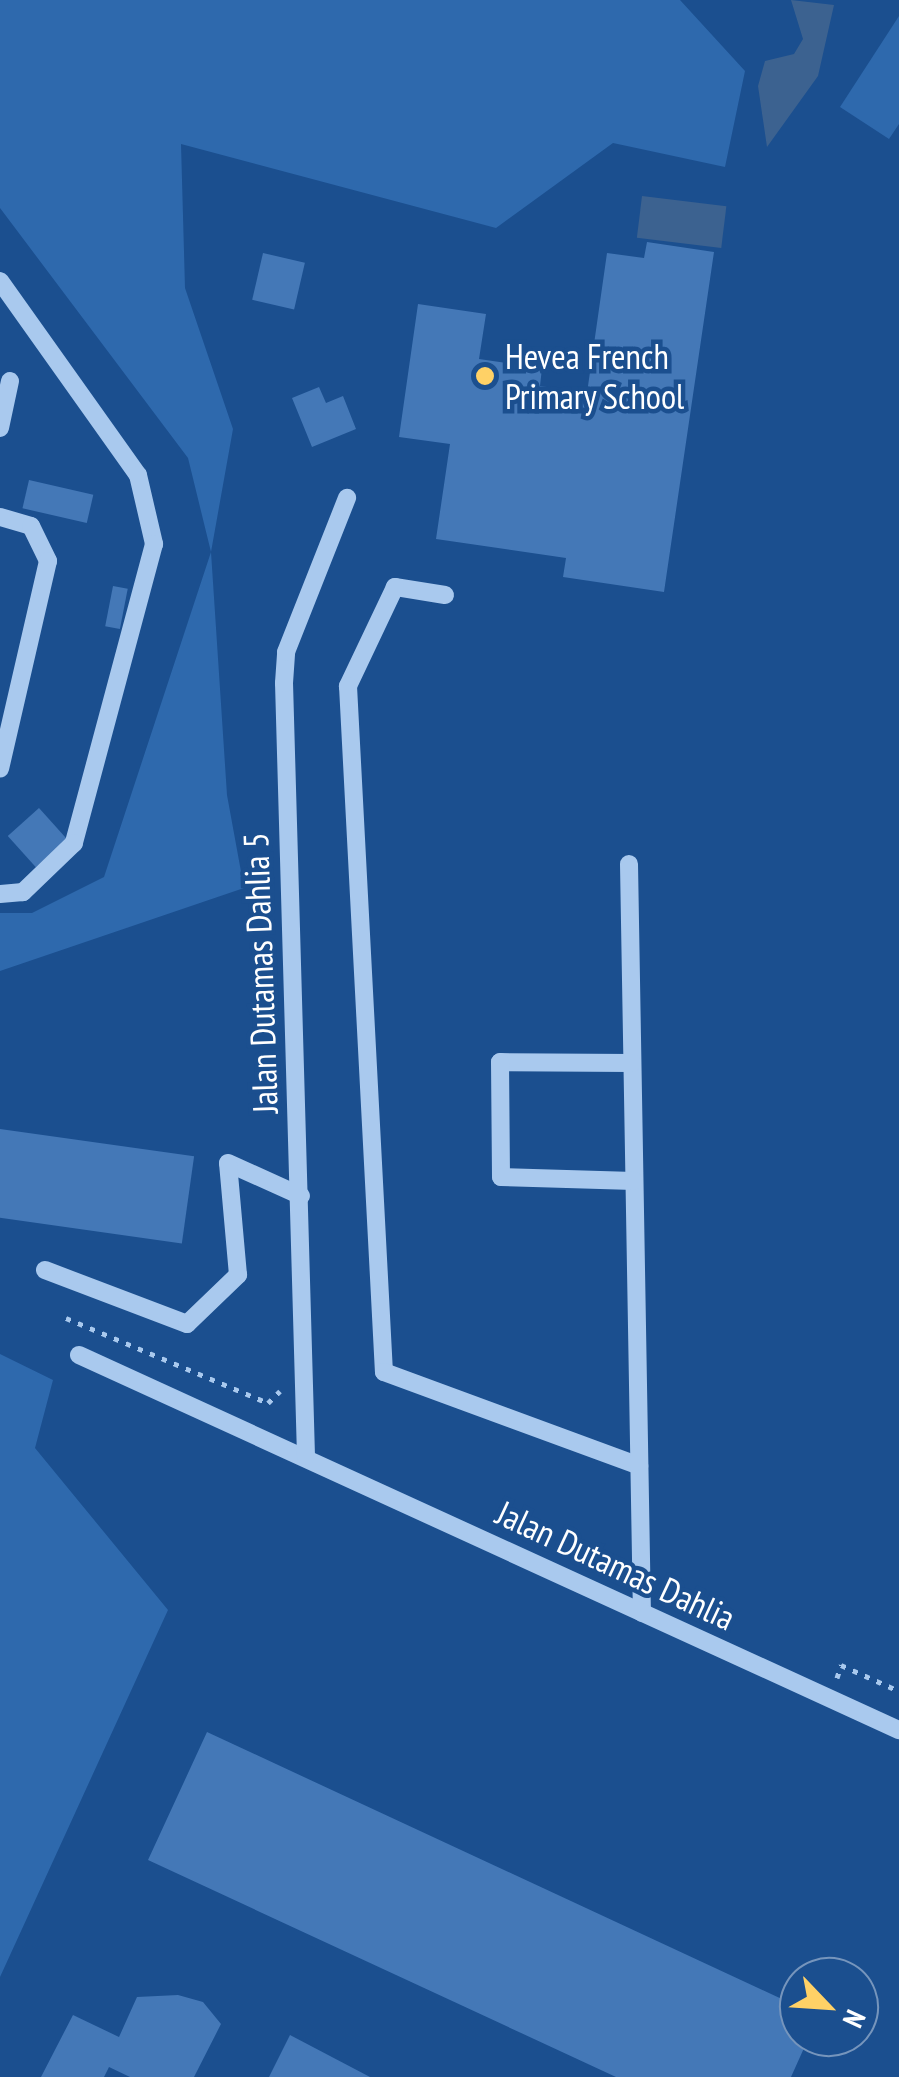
<!DOCTYPE html>
<style>
body{margin:0}
#map{position:relative;width:899px;height:2077px;overflow:hidden;background:#1b4f8f;font-family:"PT Sans Narrow",sans-serif}
div>[style]{position:absolute}
[style*='--x']{left:calc(var(--x)*1px);top:calc(var(--y)*1px);width:calc(var(--w)*1px);rotate:calc(var(--a)*1deg)}
.green>*{inset:0;background:#2e69ad}
.water>*{inset:0;background:#3c6290;transform-origin:0 0}
.building>*{inset:0;background:#4478b7;transform-origin:0 0}
.path>*{height:5px;margin-top:-2.5px;transform-origin:0;background:repeating-linear-gradient(90deg,#a9c9ee 0 5px,transparent 0 13px)}
.minor>*{height:18px;margin:-9px;padding:0 9px;transform-origin:9px;border-radius:9px;background:#a9c9ee}
.dots>*{width:28px;height:28px;translate:-50% -50%;box-sizing:border-box;border:5px solid #1b4f8f;border-radius:50%}
span{translate:-50% -50%;white-space:nowrap;text-align:center;line-height:1.15;-webkit-text-stroke:9px #1b4f8f;paint-order:stroke}
.poi-label{font-size:35px;color:#fff}
.left{translate:0 -50%;text-align:left}
.street-label{font-size:35px;color:#fff}
.north{position:absolute;left:779px;top:1957px;width:100px;height:100px;box-sizing:border-box;background:#1b4f8f;border:2px solid #7695bc;border-radius:50%;rotate:115deg;font-size:28px;font-weight:700;line-height:40px;text-align:center;color:#fff}
.north::after{content:'';display:block;margin:auto;width:35px;height:45px;background:#ffd166;clip-path:polygon(50% 0,100% 100%,50% 72%,0 100%)}
</style>
<div id="map">
<div class="green">
<i style="clip-path:polygon(0 0,680px 0,745px 71px,725px 167px,613px 143px,496px 228px,181px 144px,185px 288px,233px 429px,211px 552px,227px 795px,244px 888px,0 971px,0 913px,32px 913px,104px 877px,211px 552px,188px 458px,0 208px)"></i>
<i style="clip-path:polygon(899px 16px,899px 124px,889px 139px,840px 107px)"></i>
<i style="clip-path:polygon(0 1354px,53px 1380px,35px 1448px,168px 1610px,0 1977px)"></i>
</div>
<div class="water">
<i style="clip-path:polygon(791px 0,834px 5px,818px 76px,767px 147px,758px 86px,765px 61px,794px 54px,803px 39px)"></i>
<i style="left:642px;top:196px;width:85px;height:42px;rotate:7deg"></i>
</div>
<div class="building">
<i style="clip-path:polygon(647px 242px,714px 252px,664px 592px,563px 577px,566px 558px,436px 539px,450px 444px,399px 437px,418px 304px,486px 314px,479px 359px,542px 368px,540px 386px,587px 393px,607px 253px,644px 258px)"></i>
<i style="left:263px;top:253px;width:43px;height:48px;rotate:13deg"></i>
<i style="clip-path:polygon(319px 387px,326px 403px,343px 396px,356px 429px,312px 447px,292px 398px)"></i>
<i style="left:29px;top:480px;width:66px;height:29px;rotate:13deg"></i>
<i style="left:113px;top:586px;width:15px;height:41px;rotate:11deg"></i>
<i style="left:39px;top:808px;width:42px;height:42px;rotate:48deg"></i>
<i style="left:0;top:1129px;width:196px;height:88px;rotate:8deg"></i>
<i style="clip-path:polygon(207px 1732px,799px 2007px,799px 2037px,809px 2037px,791px 2077px,616px 2077px,148px 1860px)"></i>
<i style="clip-path:polygon(178px 1995px,203px 2002px,221px 2024px,194px 2077px,130px 2077px,109px 2067px,104px 2077px,41px 2077px,73px 2015px,119px 2037px,137px 1997px)"></i>
<i style="clip-path:polygon(290px 2035px,370px 2077px,269px 2077px)"></i>
</div>
<div class="path">
<i style="--x:66;--y:1318;--w:219;--a:22.8"></i>
<i style="--x:268;--y:1403;--w:17;--a:-45"></i>
<i style="--x:837;--y:1678;--w:14;--a:-73"></i>
<i style="--x:841;--y:1665;--w:64;--a:24.1"></i>
</div>
<div class="minor">
<i style="--x:0;--y:281;--w:238;--a:54.6"></i>
<i style="--x:138;--y:475;--w:71;--a:76.9"></i>
<i style="--x:154;--y:544;--w:310;--a:105"></i>
<i style="--x:74;--y:843;--w:71;--a:136.1"></i>
<i style="--x:23;--y:892;--w:23;--a:175"></i>
<i style="--x:0;--y:428;--w:48;--a:-78"></i>
<i style="--x:0;--y:517;--w:32;--a:16"></i>
<i style="--x:31;--y:526;--w:39;--a:64"></i>
<i style="--x:48;--y:561;--w:213;--a:103"></i>
<i style="--x:445;--y:595;--w:51;--a:-170.9"></i>
<i style="--x:395;--y:587;--w:110;--a:115.4"></i>
<i style="--x:348;--y:686;--w:687;--a:87"></i>
<i style="--x:384;--y:1372;--w:272;--a:20.2"></i>
<i style="--x:629;--y:864;--w:749;--a:89.01"></i>
<i style="--x:632;--y:1063;--w:132;--a:-179.6"></i>
<i style="--x:500;--y:1062;--w:115;--a:89.5"></i>
<i style="--x:501;--y:1177;--w:133;--a:1.7"></i>
<i style="--x:228;--y:1163;--w:80;--a:24.3"></i>
<i style="--x:45;--y:1270;--w:152;--a:20.8"></i>
<i style="--x:187;--y:1324;--w:71;--a:-43.9"></i>
<i style="--x:238;--y:1275;--w:112;--a:-95.1"></i>
<i style="--x:79;--y:1355;--w:902;--a:24.58"></i>
<i style="--x:306;--y:1456;--w:773;--a:-91.63"></i>
<i style="--x:284;--y:683;--w:31;--a:-86"></i>
<i style="--x:286;--y:652;--w:166;--a:-68.4"></i>
</div>
<div class="dots">
<i style="left:485px;top:376px;background:#ffd166"></i>
</div>
<div class="poi-label">
<span class="left" style="left:505px;top:376px">Hevea French<br>Primary School</span>
</div>
<div class="street-label">
<span style="left:260px;top:973px;rotate:-92deg">Jalan Dutamas Dahlia 5</span>
<span style="left:616px;top:1565px;rotate:25deg">Jalan Dutamas Dahlia</span>
</div>
<div class="north">N</div>
</div>
